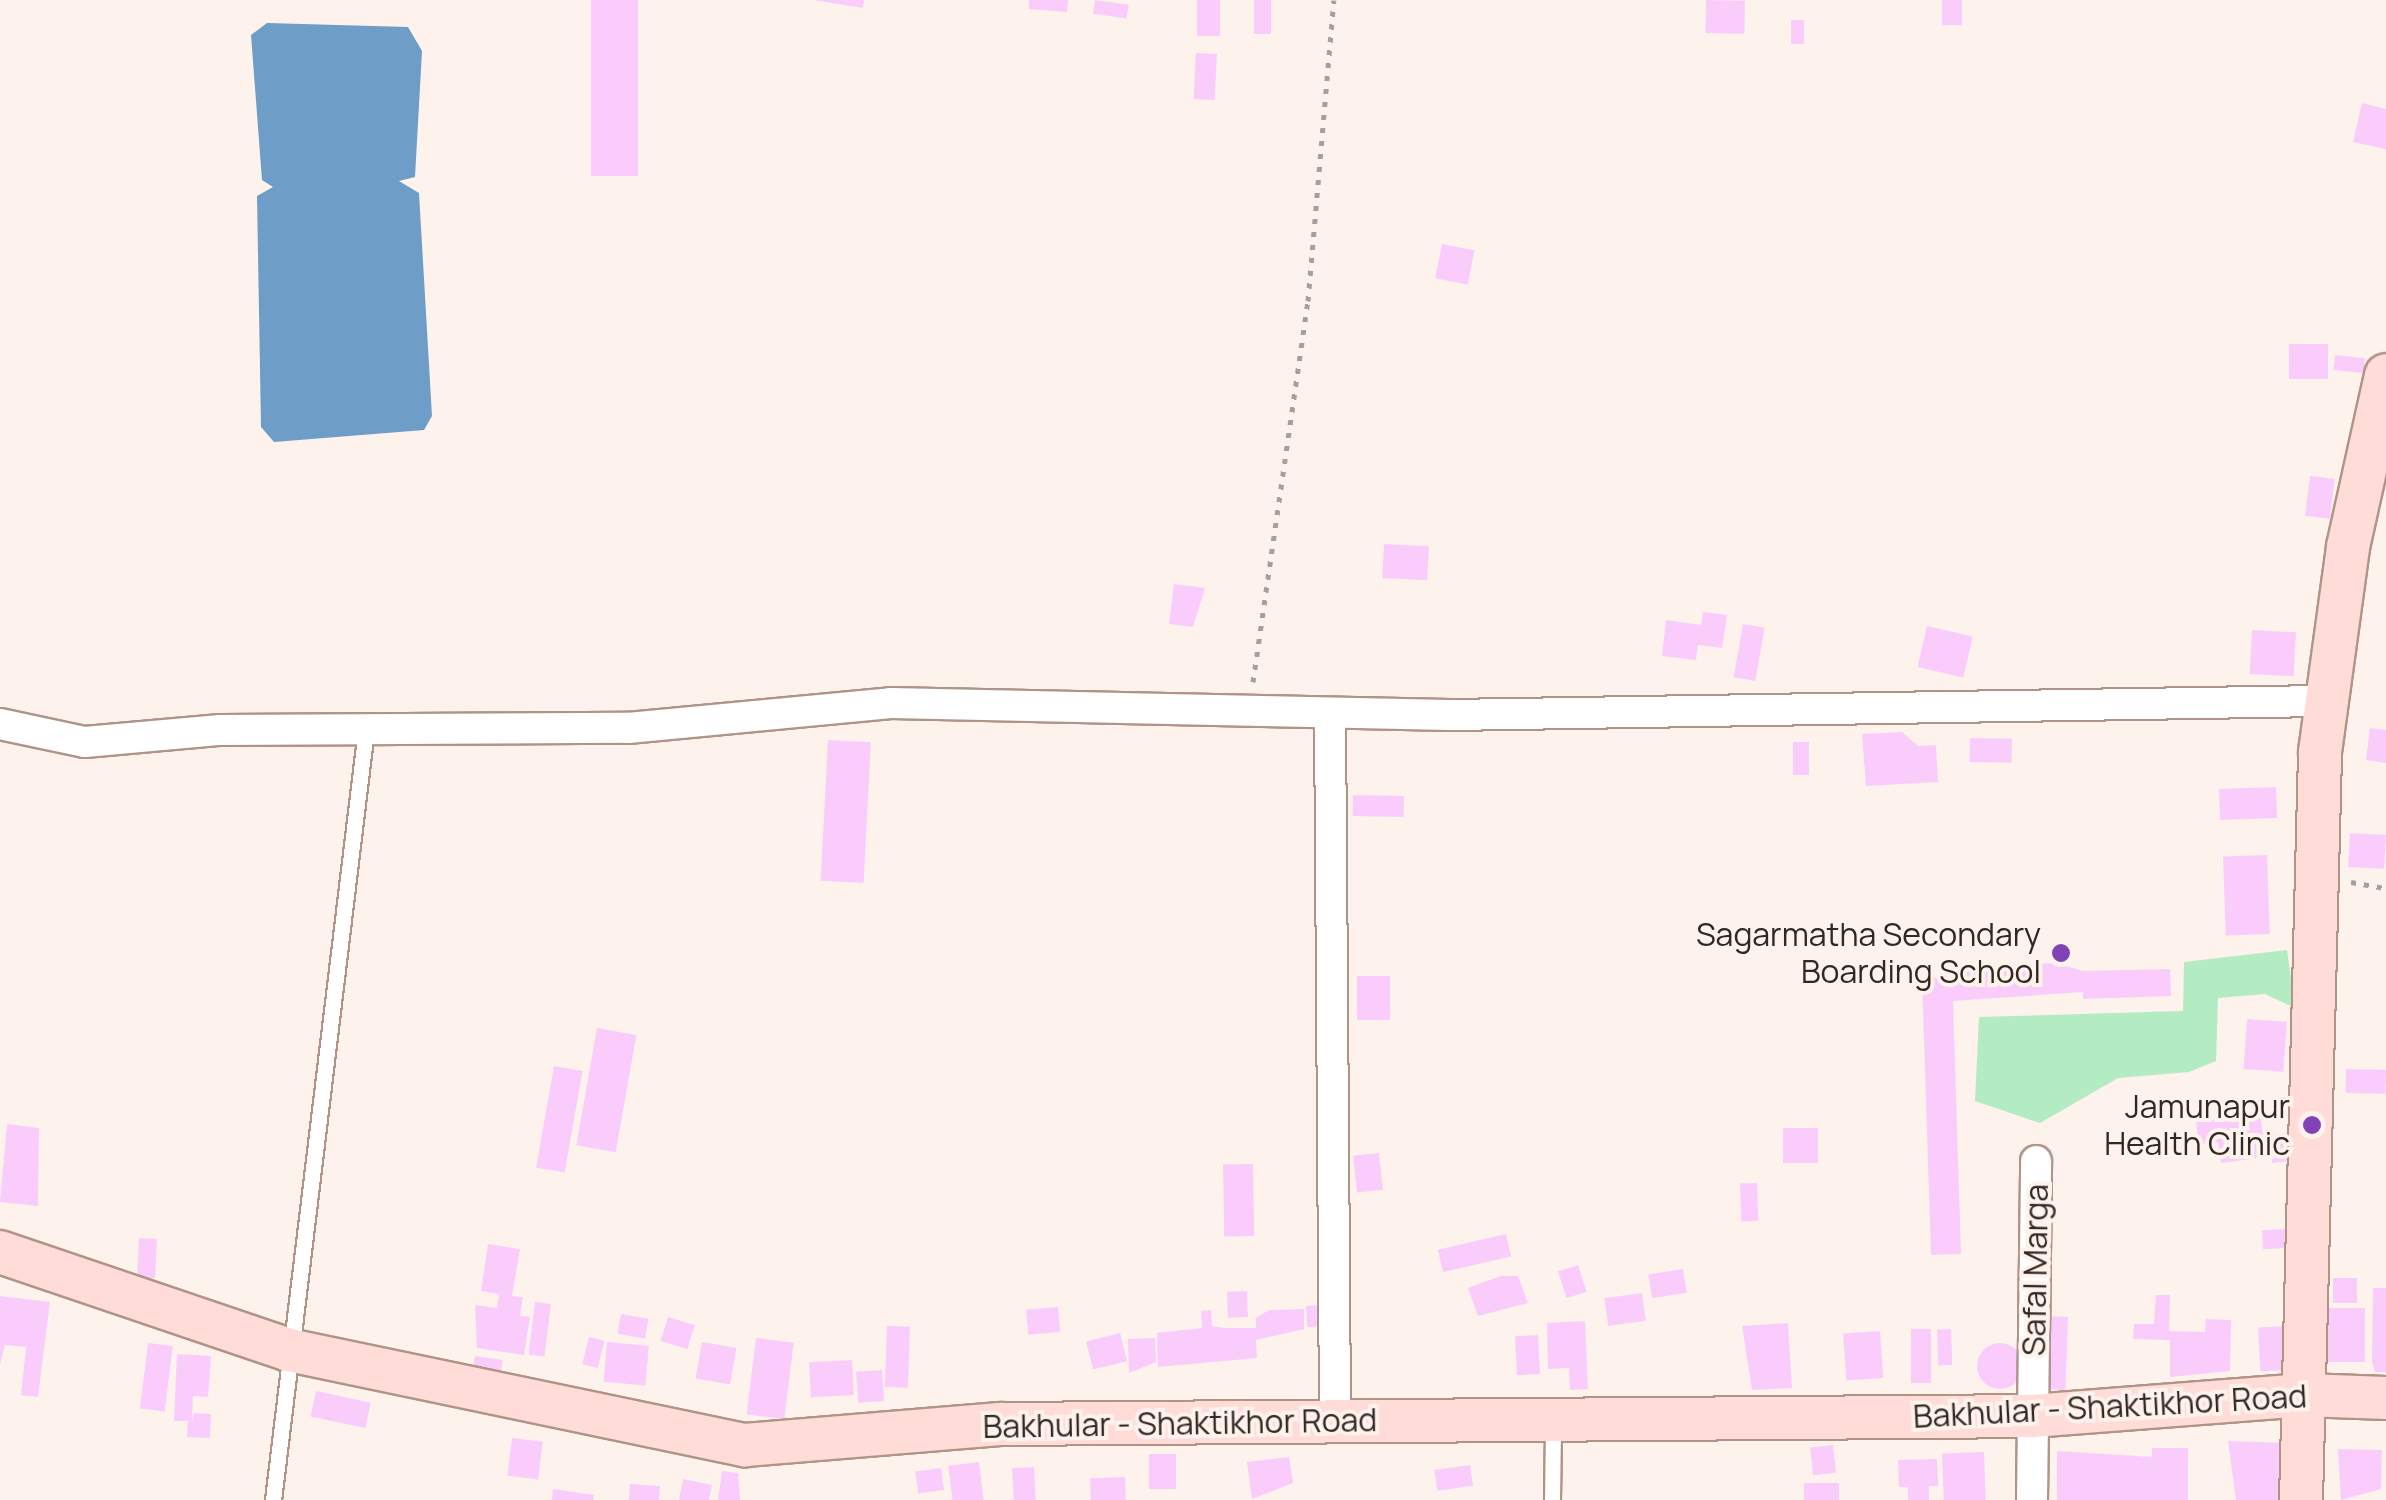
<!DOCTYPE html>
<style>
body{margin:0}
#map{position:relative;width:2386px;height:1500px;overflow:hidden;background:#fdf2ec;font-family:Manrope,sans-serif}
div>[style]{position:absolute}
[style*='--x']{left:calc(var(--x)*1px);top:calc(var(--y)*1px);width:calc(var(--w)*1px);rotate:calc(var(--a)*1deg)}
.green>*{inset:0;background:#b3ebc2}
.water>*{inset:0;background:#6e9dc8}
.building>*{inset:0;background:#faccfc;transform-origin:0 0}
.round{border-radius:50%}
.path>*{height:5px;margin-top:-2.5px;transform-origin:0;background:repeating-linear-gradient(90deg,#a99e98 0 5px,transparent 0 13px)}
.roads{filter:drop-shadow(2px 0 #af9487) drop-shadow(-2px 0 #af9487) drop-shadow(0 2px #af9487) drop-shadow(0 -2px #af9487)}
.lane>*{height:15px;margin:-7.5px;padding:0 7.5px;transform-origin:7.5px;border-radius:7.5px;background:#fff}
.street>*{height:30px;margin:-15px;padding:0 15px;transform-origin:15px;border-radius:15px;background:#fff}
.secondary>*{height:42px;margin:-21px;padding:0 21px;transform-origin:21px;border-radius:21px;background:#ffdcd8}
.dots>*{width:28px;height:28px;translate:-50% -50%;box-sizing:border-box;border:5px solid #fdf2ec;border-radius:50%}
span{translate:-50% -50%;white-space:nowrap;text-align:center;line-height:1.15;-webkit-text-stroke:8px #fdf2ec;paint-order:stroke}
.poi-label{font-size:32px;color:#322722}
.right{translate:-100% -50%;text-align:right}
.street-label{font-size:32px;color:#322722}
</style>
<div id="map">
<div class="green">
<i style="clip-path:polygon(2287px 950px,2295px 1008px,2265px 994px,2218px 998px,2216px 1061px,2189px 1072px,2118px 1078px,2040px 1123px,1975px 1101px,1979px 1017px,2183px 1011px,2184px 962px)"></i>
</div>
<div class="water">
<i style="clip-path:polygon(267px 23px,408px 27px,422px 51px,415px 177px,399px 181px,419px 193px,432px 416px,424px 430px,274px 442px,261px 427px,257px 196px,273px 187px,262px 180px,251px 35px)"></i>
</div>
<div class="building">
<i style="left:591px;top:0;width:47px;height:176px"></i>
<i style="clip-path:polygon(813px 0,864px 0,863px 8px)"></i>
<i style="clip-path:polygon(1029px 0,1068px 0,1067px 12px,1029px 9px)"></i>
<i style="left:1095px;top:0;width:34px;height:14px;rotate:8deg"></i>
<i style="left:1197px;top:0;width:23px;height:36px"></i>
<i style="left:1254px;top:0;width:17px;height:34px"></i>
<i style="left:1706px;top:0;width:39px;height:33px;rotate:1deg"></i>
<i style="left:1942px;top:0;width:20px;height:25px"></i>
<i style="left:1791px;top:20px;width:13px;height:24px"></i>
<i style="left:1196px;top:53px;width:21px;height:46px;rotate:3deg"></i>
<i style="clip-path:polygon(2362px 103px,2386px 109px,2386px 149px,2353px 142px)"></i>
<i style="left:1442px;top:244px;width:33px;height:35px;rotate:11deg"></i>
<i style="left:2289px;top:344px;width:39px;height:35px"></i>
<i style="left:2335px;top:355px;width:30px;height:15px;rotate:6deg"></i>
<i style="left:2310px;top:476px;width:25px;height:40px;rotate:7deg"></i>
<i style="left:1384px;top:544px;width:45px;height:34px;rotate:3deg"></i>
<i style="clip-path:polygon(1174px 584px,1205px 588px,1193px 627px,1169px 624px)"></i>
<i style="clip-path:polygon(1703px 612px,1727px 615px,1722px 648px,1698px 645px,1696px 660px,1662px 656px,1666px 620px,1701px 625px)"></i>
<i style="left:1743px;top:624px;width:22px;height:54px;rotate:10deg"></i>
<i style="left:1927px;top:626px;width:47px;height:42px;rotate:13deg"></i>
<i style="left:2252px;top:630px;width:44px;height:44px;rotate:3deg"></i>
<i style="clip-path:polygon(2370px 728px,2386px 730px,2386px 763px,2366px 760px)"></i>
<i style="clip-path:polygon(1902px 732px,1918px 746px,1936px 745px,1938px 782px,1866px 786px,1862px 734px)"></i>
<i style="left:1970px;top:738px;width:42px;height:24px;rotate:1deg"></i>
<i style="left:828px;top:740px;width:43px;height:141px;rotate:3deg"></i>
<i style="left:1793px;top:742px;width:16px;height:33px"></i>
<i style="left:2276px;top:787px;width:31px;height:57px;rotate:88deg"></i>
<i style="left:1353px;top:795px;width:51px;height:21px;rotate:1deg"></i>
<i style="left:2350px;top:833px;width:36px;height:34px;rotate:3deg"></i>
<i style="left:2267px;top:855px;width:79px;height:44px;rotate:88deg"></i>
<i style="clip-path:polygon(2056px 963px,2083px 971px,2170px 969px,2171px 996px,2083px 999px,2083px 992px,1953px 1001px,1961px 1254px,1931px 1255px,1922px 978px,1952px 977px,1951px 966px)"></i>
<i style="left:1357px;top:976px;width:33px;height:44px"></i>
<i style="left:2247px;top:1019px;width:40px;height:50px;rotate:4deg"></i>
<i style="left:597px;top:1028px;width:40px;height:119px;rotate:10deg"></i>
<i style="left:554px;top:1066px;width:29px;height:103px;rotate:10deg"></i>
<i style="left:2346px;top:1069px;width:40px;height:24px;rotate:1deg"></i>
<i style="clip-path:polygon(2260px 1114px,2266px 1157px,2221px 1163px,2218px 1142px,2199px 1145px,2196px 1122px)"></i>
<i style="clip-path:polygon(7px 1124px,39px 1128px,38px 1206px,0 1202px)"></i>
<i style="left:1783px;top:1128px;width:35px;height:35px"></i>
<i style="left:2298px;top:1132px;width:28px;height:29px;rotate:84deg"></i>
<i style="left:1379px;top:1153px;width:37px;height:26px;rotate:84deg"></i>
<i style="left:1253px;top:1164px;width:72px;height:30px;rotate:89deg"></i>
<i style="left:1757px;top:1183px;width:38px;height:17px;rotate:88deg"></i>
<i style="left:2285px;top:1229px;width:19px;height:23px;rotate:87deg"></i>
<i style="left:1506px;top:1234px;width:23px;height:70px;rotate:77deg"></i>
<i style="left:139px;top:1238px;width:18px;height:39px;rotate:3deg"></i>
<i style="clip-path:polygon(488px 1244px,520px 1249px,512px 1296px,523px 1297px,520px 1316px,530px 1317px,524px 1355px,477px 1348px,475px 1305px,497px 1308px,499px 1294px,481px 1291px)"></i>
<i style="left:1578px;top:1265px;width:28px;height:21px;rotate:72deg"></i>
<i style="left:1683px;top:1269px;width:24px;height:35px;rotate:81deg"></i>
<i style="clip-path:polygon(1501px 1276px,1518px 1276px,1528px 1303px,1478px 1316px,1468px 1288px)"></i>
<i style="left:2333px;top:1278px;width:24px;height:25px"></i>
<i style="clip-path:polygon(2373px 1288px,2386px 1288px,2386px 1372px,2375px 1372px,2372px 1362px)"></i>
<i style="left:1247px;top:1291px;width:26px;height:20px;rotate:88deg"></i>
<i style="left:1642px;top:1293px;width:28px;height:38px;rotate:82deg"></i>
<i style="clip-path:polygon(2156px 1295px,2170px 1295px,2169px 1331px,2205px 1332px,2206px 1319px,2231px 1320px,2230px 1371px,2170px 1377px,2170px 1340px,2133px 1339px,2134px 1324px,2154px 1324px)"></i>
<i style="clip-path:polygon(0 1296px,50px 1302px,38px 1397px,21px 1395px,26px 1347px,5px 1345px,0 1364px)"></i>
<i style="left:535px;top:1302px;width:16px;height:53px;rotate:7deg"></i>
<i style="left:1325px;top:1305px;width:21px;height:19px;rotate:87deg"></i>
<i style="left:1058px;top:1307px;width:25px;height:32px;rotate:85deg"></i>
<i style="left:2327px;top:1308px;width:38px;height:54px"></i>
<i style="clip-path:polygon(1304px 1309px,1304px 1329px,1256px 1340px,1257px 1358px,1158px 1367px,1157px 1333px,1202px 1328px,1201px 1311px,1211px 1310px,1212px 1326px,1224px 1328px,1256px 1328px,1256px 1318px,1269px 1310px)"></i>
<i style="left:621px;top:1314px;width:28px;height:20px;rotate:10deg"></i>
<i style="left:2040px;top:1316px;width:28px;height:73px;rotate:2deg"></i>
<i style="left:668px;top:1317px;width:28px;height:25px;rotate:17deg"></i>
<i style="clip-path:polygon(1585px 1321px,1588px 1389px,1570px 1390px,1569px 1368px,1548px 1369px,1547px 1323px)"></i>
<i style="clip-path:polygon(1788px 1323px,1792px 1388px,1752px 1390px,1742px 1326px)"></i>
<i style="left:887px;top:1326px;width:23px;height:61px;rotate:2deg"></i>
<i style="left:2287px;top:1326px;width:44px;height:29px;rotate:87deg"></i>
<i style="left:1911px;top:1329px;width:20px;height:54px"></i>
<i style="left:1951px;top:1329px;width:36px;height:14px;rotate:88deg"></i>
<i style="left:1880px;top:1331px;width:47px;height:37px;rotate:86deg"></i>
<i style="left:1120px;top:1333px;width:29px;height:35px;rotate:76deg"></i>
<i style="left:1538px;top:1335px;width:39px;height:23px;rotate:87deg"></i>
<i style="left:589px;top:1337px;width:16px;height:28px;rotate:14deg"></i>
<i style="left:756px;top:1338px;width:38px;height:77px;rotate:7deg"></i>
<i style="clip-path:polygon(1155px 1338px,1156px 1362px,1129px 1373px,1128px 1339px)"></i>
<i style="left:607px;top:1342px;width:42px;height:40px;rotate:5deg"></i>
<i style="left:702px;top:1342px;width:35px;height:37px;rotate:10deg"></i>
<i class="round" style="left:1977px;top:1343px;width:46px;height:46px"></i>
<i style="left:148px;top:1343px;width:25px;height:66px;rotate:7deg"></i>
<i style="clip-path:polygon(177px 1354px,211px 1356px,208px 1397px,193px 1396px,192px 1422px,194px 1413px,211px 1414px,210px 1438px,187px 1437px,188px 1421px,174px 1421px)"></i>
<i style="left:475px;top:1356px;width:28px;height:16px;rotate:8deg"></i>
<i style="left:852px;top:1360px;width:35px;height:43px;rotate:87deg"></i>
<i style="left:882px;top:1370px;width:31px;height:26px;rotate:86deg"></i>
<i style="left:316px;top:1391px;width:56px;height:26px;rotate:12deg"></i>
<i style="left:512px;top:1438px;width:31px;height:38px;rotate:7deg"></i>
<i style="clip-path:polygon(2228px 1441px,2290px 1443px,2288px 1500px,2236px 1500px)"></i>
<i style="left:1833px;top:1445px;width:28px;height:23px;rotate:84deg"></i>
<i style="clip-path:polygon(2152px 1448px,2188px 1448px,2188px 1500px,2057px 1500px,2057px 1451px,2152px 1457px)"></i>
<i style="clip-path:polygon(2338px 1449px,2382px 1450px,2381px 1489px,2341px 1500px)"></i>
<i style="left:1984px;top:1452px;width:48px;height:42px;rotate:88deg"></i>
<i style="left:1149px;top:1454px;width:27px;height:35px"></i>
<i style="clip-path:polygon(1289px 1457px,1293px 1483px,1252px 1499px,1247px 1462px)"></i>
<i style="clip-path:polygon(1937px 1459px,1938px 1486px,1929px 1486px,1929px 1500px,1908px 1500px,1908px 1487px,1899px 1487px,1898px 1460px)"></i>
<i style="left:979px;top:1462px;width:38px;height:31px;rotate:83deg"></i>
<i style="left:1470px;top:1465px;width:21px;height:36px;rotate:82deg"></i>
<i style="left:1034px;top:1467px;width:33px;height:22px;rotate:87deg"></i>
<i style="left:941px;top:1468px;width:22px;height:26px;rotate:82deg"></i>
<i style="clip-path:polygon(722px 1471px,738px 1473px,740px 1500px,718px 1500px)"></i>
<i style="left:1125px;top:1477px;width:23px;height:35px;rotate:88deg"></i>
<i style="clip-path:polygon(683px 1479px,712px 1485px,709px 1500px,679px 1500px)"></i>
<i style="left:1804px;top:1483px;width:35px;height:17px"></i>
<i style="left:630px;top:1484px;width:30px;height:16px;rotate:4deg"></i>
<i style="clip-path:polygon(553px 1489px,594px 1495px,593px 1500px,552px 1500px)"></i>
</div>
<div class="path">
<i style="--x:1253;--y:682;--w:385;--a:-81.8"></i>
<i style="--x:1308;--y:301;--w:302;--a:-85.1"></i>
<i style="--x:2351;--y:882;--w:36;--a:10"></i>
</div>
<div class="roads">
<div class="lane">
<i style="--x:273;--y:1500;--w:777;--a:-83.12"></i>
<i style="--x:1552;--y:1500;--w:76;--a:-89.2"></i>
</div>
<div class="street">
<i style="--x:1330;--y:714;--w:705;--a:89.59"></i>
<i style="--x:0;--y:724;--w:87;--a:12"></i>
<i style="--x:85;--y:742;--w:136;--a:-5.1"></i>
<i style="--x:220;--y:730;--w:408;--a:-0.3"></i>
<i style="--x:628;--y:728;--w:264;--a:-5.4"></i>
<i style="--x:891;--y:703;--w:559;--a:1.23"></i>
<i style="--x:1450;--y:715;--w:874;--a:-0.92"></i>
<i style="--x:2032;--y:1500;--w:339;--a:-89.3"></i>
</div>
<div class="secondary">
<i style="--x:0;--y:1252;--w:305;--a:18.7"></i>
<i style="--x:289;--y:1350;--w:466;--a:11.8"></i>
<i style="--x:745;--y:1445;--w:256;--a:-4.7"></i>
<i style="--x:1000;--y:1424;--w:1032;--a:-0.44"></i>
<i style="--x:2032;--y:1416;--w:273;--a:-4.4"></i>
<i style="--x:2304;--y:1395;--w:82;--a:2.1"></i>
<i style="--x:2301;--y:1500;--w:748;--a:-88.54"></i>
<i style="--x:2320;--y:752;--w:207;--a:-82.2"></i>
<i style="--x:2348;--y:547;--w:176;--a:-77.5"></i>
</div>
</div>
<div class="dots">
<i style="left:2061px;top:953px;background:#8242b7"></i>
<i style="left:2312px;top:1125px;background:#8242b7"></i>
</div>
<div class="poi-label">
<span class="right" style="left:2041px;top:953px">Sagarmatha Secondary<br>Boarding School</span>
<span class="right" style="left:2290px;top:1125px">Jamunapur<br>Health Clinic</span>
</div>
<div class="street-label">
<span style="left:2035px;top:1270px;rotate:-89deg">Safal Marga</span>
<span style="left:2110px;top:1406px;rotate:-3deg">Bakhular - Shaktikhor Road</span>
<span style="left:1180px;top:1423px;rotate:-1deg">Bakhular - Shaktikhor Road</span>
</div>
</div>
